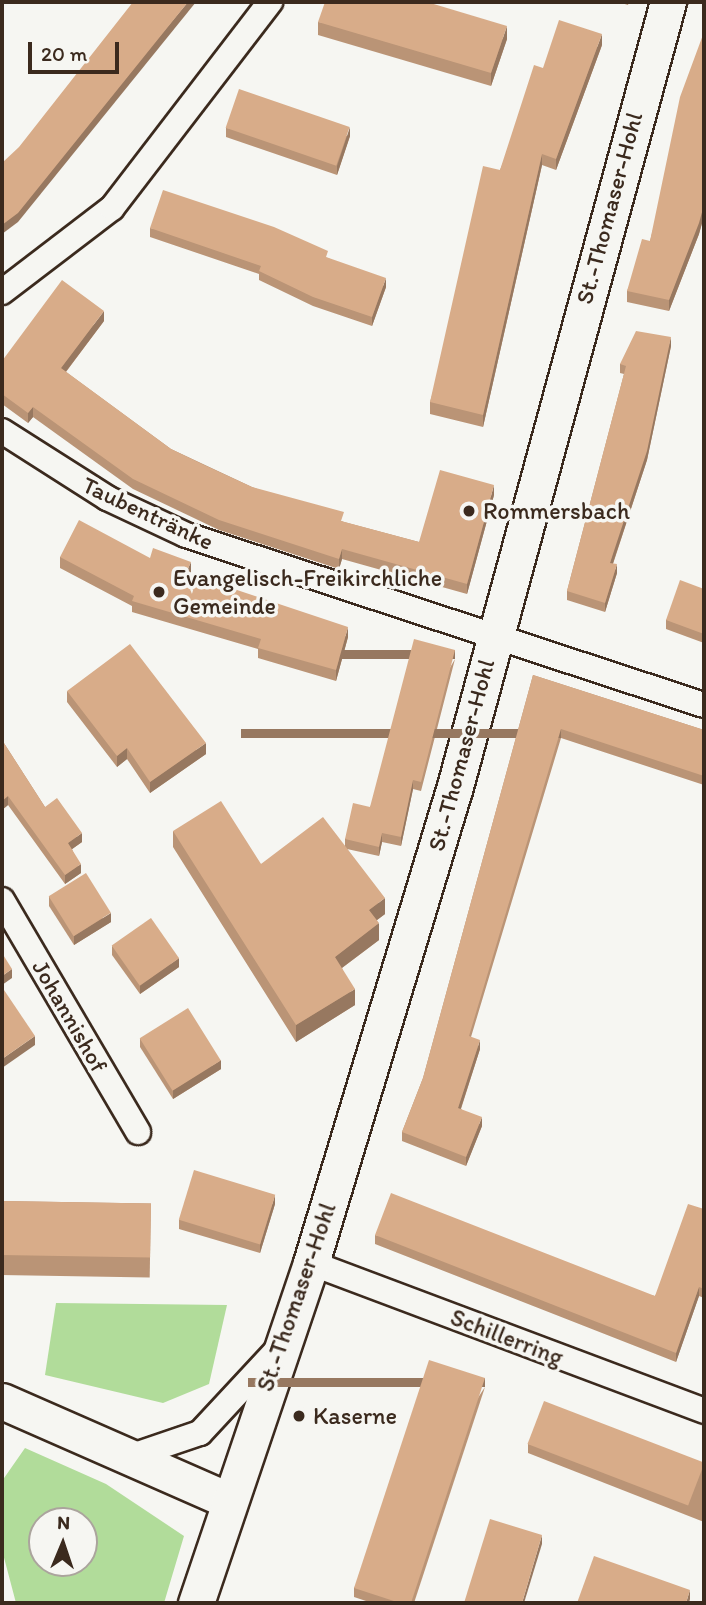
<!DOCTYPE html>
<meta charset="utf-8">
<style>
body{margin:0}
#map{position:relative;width:706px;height:1605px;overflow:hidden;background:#f6f6f2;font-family:Itim,sans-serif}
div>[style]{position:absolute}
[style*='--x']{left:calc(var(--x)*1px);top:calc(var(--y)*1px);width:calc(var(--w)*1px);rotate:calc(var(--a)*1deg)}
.green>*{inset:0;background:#b1dc9a}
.roads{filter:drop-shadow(2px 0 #3b2a1e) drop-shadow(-2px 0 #3b2a1e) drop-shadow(0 2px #3b2a1e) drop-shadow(0 -2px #3b2a1e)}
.street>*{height:24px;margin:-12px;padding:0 12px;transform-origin:12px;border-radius:12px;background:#f6f6f2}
.secondary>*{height:35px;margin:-17.5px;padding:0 17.5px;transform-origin:17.5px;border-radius:17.5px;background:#f6f6f2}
.wall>*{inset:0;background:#ba9476;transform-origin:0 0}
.shaded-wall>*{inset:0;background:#977860;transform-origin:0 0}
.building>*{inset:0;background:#d8ac89;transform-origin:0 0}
.dots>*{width:19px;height:19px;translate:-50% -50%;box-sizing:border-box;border:4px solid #f6f6f2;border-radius:50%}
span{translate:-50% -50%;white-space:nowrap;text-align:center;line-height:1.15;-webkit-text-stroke:7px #f6f6f2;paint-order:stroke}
.street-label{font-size:24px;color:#3b2a1e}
.poi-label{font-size:24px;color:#3b2a1e}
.left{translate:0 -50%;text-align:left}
.frame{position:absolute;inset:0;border:4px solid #3b2a1e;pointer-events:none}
.north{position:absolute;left:28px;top:1507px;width:70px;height:70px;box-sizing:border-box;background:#f6f6f2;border:2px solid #aba49d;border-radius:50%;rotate:2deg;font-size:19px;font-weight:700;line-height:28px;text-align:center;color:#3b2a1e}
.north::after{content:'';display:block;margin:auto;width:24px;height:32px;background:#3b2a1e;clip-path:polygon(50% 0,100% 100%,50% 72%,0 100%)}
.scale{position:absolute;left:28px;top:42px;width:91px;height:32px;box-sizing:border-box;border:4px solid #3b2a1e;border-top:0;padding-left:9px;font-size:21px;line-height:24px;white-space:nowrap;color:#3b2a1e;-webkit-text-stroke:5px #f6f6f2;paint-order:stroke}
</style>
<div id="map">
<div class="green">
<i style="clip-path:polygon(56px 1303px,227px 1305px,209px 1384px,163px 1403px,45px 1375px)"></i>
<i style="clip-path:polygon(evenodd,25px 1448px,106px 1484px,184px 1536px,164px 1603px,16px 1603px,2px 1550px,2px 1481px,25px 1448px,42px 1521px,84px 1521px,84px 1563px,42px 1563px,42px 1521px)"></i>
</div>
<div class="roads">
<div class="street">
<i style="--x:2;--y:292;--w:138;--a:-37.4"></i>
<i style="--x:112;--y:208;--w:260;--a:-52.5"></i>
<i style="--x:2;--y:431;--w:125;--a:32.5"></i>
<i style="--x:107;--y:498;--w:87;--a:25.1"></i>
<i style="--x:186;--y:535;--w:545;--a:18.17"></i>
<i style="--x:2;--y:900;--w:269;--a:59.6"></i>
<i style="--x:311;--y:1263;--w:420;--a:20.6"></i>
<i style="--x:129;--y:1457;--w:75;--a:-18.7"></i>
<i style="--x:200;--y:1433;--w:113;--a:-47.1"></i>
</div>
<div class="secondary">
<i style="--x:2;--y:1401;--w:246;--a:23.7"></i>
<i style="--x:196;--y:1603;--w:359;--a:-71.3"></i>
<i style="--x:311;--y:1263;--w:494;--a:-73.2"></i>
<i style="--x:454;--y:790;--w:817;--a:-74.81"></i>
</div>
</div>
<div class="wall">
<i style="clip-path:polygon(618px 2px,629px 2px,628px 5px)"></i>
<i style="clip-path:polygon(318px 22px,507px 39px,491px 86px,318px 35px)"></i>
<i style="clip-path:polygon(704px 32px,704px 216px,699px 234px,669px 311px,627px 302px,627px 291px,650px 241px)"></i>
<i style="clip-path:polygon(602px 45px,556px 170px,542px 165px,483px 427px,430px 414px,430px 402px,500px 170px,543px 68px)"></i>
<i style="clip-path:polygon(226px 128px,350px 136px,337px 175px,226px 137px)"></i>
<i style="clip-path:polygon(150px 228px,328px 258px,386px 287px,372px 326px,313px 306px,259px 280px,259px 274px,150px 237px)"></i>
<i style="clip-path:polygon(104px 321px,66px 372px,171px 449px,252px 487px,344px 522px,419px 542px,494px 495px,467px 594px,342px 559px,339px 569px,219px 530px,133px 489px,33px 417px,28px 423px,2px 404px,2px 361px)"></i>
<i style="clip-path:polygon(671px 346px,647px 460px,613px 564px,617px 573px,605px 612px,567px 600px,567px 591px,624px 374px,620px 373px,620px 364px)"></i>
<i style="clip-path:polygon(60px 557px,150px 558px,191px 572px,190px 574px,348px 637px,336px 681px,258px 658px,258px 649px,132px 612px,132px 606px,60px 568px)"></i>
<i style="clip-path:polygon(704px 589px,704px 643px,666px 629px,666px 620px)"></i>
<i style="clip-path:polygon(455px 659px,421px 791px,413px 789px,401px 846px,382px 842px,379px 856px,347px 849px,385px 914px,377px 920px,379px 940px,342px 968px,355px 1005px,296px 1042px,173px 847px,173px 831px,261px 864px,345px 846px,345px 839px,370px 807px)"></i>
<i style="clip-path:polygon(533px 675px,704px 730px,704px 785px,561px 738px,471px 1037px,480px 1049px,461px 1109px,482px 1126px,466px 1166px,402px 1141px,402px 1132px,423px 1078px)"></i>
<i style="clip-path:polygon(67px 691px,206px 754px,150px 793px,127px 759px,117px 767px,67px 702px)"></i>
<i style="clip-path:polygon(2px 740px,45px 807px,82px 842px,72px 849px,81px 873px,65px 884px,8px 805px,2px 810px)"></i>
<i style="clip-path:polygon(49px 896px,111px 922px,74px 945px,49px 906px)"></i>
<i style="clip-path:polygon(112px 946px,179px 967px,140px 994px,112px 955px)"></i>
<i style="clip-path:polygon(140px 1038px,221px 1069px,173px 1099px,140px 1047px)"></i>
<i style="left:2px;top:1201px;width:149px;height:74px;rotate:1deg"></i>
<i style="clip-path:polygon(275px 1204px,260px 1253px,179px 1229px,179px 1220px)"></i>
<i style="clip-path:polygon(704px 1209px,704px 1298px,699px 1296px,676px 1362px,375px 1244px,375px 1235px,655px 1296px)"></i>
<i style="clip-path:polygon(485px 1387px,414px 1603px,372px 1603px,354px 1597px,354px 1588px)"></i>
<i style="clip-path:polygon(528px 1444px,704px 1463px,704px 1522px,528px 1453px)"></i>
</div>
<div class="shaded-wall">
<i style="clip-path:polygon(188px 2px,196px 2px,18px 222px,2px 234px,2px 225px)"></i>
<i style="clip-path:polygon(507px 26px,507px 39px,491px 86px,491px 73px)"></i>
<i style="clip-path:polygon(602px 34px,602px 45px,556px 170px,556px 159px)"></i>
<i style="clip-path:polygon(350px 127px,350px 136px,337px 175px,337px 166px)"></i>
<i style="clip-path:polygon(542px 154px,542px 165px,483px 427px,483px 415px)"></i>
<i style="clip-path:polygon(704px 205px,704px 216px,699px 234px,669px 311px,669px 300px)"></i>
<i style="clip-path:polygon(386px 278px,386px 287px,372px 326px,372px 317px)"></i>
<i style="clip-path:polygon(104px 311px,104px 321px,61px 378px,61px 368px)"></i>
<i style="clip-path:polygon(671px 337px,671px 346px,647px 460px,610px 572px,610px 563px)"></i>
<i style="clip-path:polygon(33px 407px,33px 417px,28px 423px,28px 413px)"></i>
<i style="clip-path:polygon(494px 485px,494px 495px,467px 594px,467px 584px)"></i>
<i style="clip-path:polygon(342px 549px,342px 559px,339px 569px,339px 559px)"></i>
<i style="clip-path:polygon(191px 562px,191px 572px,186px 584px,186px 573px)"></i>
<i style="clip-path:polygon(617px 564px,617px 573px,605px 612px,605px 603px)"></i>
<i style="clip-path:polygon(348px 627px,348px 637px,336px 681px,336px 670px)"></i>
<i style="left:455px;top:650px;width:9px;height:136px;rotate:90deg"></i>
<i style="left:561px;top:729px;width:9px;height:320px;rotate:90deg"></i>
<i style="clip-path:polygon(206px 743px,206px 754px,150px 793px,150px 782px)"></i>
<i style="clip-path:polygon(127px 748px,127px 759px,117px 767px,117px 756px)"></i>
<i style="clip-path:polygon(413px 780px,413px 789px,401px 846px,401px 837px)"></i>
<i style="clip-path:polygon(8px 796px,8px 805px,2px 810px,2px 801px)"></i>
<i style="clip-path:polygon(82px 833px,82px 842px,68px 852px,68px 843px)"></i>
<i style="clip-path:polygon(382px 833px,382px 842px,379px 856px,379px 847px)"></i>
<i style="clip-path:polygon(81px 864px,81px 873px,65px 884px,65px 875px)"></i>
<i style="clip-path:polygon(385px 898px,385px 914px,369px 926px,369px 910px)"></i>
<i style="clip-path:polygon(111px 913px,111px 922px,74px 945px,74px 936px)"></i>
<i style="clip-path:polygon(379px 923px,379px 940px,335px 973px,335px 957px)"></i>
<i style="clip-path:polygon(179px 958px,179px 967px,140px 994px,140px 985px)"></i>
<i style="clip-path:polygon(12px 969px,12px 978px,2px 985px,2px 976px)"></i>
<i style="clip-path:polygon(355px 989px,355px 1005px,296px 1042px,296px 1025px)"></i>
<i style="clip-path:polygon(35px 1036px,35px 1045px,2px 1068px,2px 1059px)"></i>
<i style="clip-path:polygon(480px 1040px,480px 1049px,458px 1117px,458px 1108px)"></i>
<i style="clip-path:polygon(221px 1060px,221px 1069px,173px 1099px,173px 1090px)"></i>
<i style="clip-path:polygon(482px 1117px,482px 1126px,466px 1166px,466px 1157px)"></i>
<i style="clip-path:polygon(275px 1195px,275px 1204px,260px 1253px,260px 1244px)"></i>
<i style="clip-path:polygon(699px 1287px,699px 1296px,676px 1362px,676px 1353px)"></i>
<i style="left:485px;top:1378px;width:9px;height:237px;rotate:90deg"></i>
<i style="clip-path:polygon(542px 1535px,542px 1544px,524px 1603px,522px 1603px)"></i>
<i style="clip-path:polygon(690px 1590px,690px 1599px,689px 1603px,686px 1603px)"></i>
</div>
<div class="building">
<i style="clip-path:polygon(133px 2px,188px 2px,18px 213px,2px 225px,2px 163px,19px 147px)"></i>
<i style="clip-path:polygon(325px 2px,427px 2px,507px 26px,491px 73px,318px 22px)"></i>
<i style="clip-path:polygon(559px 20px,602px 34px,556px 159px,542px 154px,483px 415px,430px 402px,483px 166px,500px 170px,534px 65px,543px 68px)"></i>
<i style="clip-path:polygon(704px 32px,704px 205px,699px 223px,669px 300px,627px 291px,642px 239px,650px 241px,680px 97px)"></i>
<i style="left:239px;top:89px;width:117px;height:41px;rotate:19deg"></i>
<i style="clip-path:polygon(163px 190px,274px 227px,328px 251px,326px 257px,386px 278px,372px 317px,313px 297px,259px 271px,261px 266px,150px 228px)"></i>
<i style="clip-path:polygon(62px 280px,104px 311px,61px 368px,171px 449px,202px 464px,252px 487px,344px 512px,341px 521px,419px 542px,440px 470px,494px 485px,467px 584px,342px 549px,339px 559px,219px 520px,133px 479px,33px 407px,28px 413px,2px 394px,2px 361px)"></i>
<i style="clip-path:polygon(636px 331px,671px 337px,647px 451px,610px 563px,617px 564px,605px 603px,567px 591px,626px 366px,620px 364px)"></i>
<i style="clip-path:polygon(79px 520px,150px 558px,153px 548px,191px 562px,186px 573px,348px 627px,336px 670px,258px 648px,261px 639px,132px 601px,134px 596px,60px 557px)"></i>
<i style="clip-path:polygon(680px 580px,704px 589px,704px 634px,666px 620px)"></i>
<i style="clip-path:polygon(414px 639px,455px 650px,421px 782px,413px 780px,401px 837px,382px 833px,379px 847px,345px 839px,353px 803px,370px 807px)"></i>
<i style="clip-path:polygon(130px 644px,206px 743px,150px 782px,127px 748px,117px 756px,67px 691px)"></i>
<i style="clip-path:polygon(533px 675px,704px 730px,704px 776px,561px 729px,469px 1036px,480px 1040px,458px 1108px,482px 1117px,466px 1157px,402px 1132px,423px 1078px)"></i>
<i style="clip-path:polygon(2px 740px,45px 807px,57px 798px,82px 833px,68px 843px,81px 864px,65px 875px,8px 796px,2px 801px)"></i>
<i style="clip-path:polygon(221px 801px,261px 864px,323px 817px,385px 898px,369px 910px,379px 923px,335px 957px,355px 989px,296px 1025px,173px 831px)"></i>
<i style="left:86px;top:873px;width:47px;height:44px;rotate:58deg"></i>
<i style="left:151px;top:918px;width:49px;height:48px;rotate:55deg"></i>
<i style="clip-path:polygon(2px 953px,12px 969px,2px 976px)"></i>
<i style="clip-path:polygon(2px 987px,35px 1036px,2px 1059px)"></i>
<i style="left:188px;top:1008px;width:62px;height:57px;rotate:58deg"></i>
<i style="left:194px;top:1170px;width:85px;height:52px;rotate:17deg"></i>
<i style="clip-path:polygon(391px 1193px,655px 1296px,688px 1204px,704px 1209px,704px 1289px,699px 1287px,676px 1353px,375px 1235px)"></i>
<i style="left:2px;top:1201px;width:149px;height:54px;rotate:1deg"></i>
<i style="clip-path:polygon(429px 1360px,485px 1378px,411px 1603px,400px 1603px,354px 1588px)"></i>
<i style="left:544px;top:1401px;width:172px;height:46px;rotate:21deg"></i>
<i style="clip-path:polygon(490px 1519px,542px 1535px,522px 1603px,464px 1603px)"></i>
<i style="clip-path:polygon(594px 1556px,690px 1590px,686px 1603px,577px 1603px)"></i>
</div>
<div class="dots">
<i style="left:469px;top:511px;background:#3b2a1e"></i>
<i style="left:159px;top:592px;background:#3b2a1e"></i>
<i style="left:299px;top:1416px;background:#3b2a1e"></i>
</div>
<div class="street-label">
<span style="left:609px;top:208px;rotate:-75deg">St.-Thomaser-Hohl</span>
<span style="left:148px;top:513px;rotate:25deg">Taubentränke</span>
<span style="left:461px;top:755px;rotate:-75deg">St.-Thomaser-Hohl</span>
<span style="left:70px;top:1016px;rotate:60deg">Johannishof</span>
<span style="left:296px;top:1297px;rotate:-71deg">St.-Thomaser-Hohl</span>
<span style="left:507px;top:1337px;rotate:21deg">Schillerring</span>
</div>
<div class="poi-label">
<span class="left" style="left:483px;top:511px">Rommersbach</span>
<span class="left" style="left:173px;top:592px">Evangelisch-Freikirchliche<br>Gemeinde</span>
<span class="left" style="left:313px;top:1416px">Kaserne</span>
</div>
<div class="frame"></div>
<div class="north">N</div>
<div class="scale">20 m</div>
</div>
